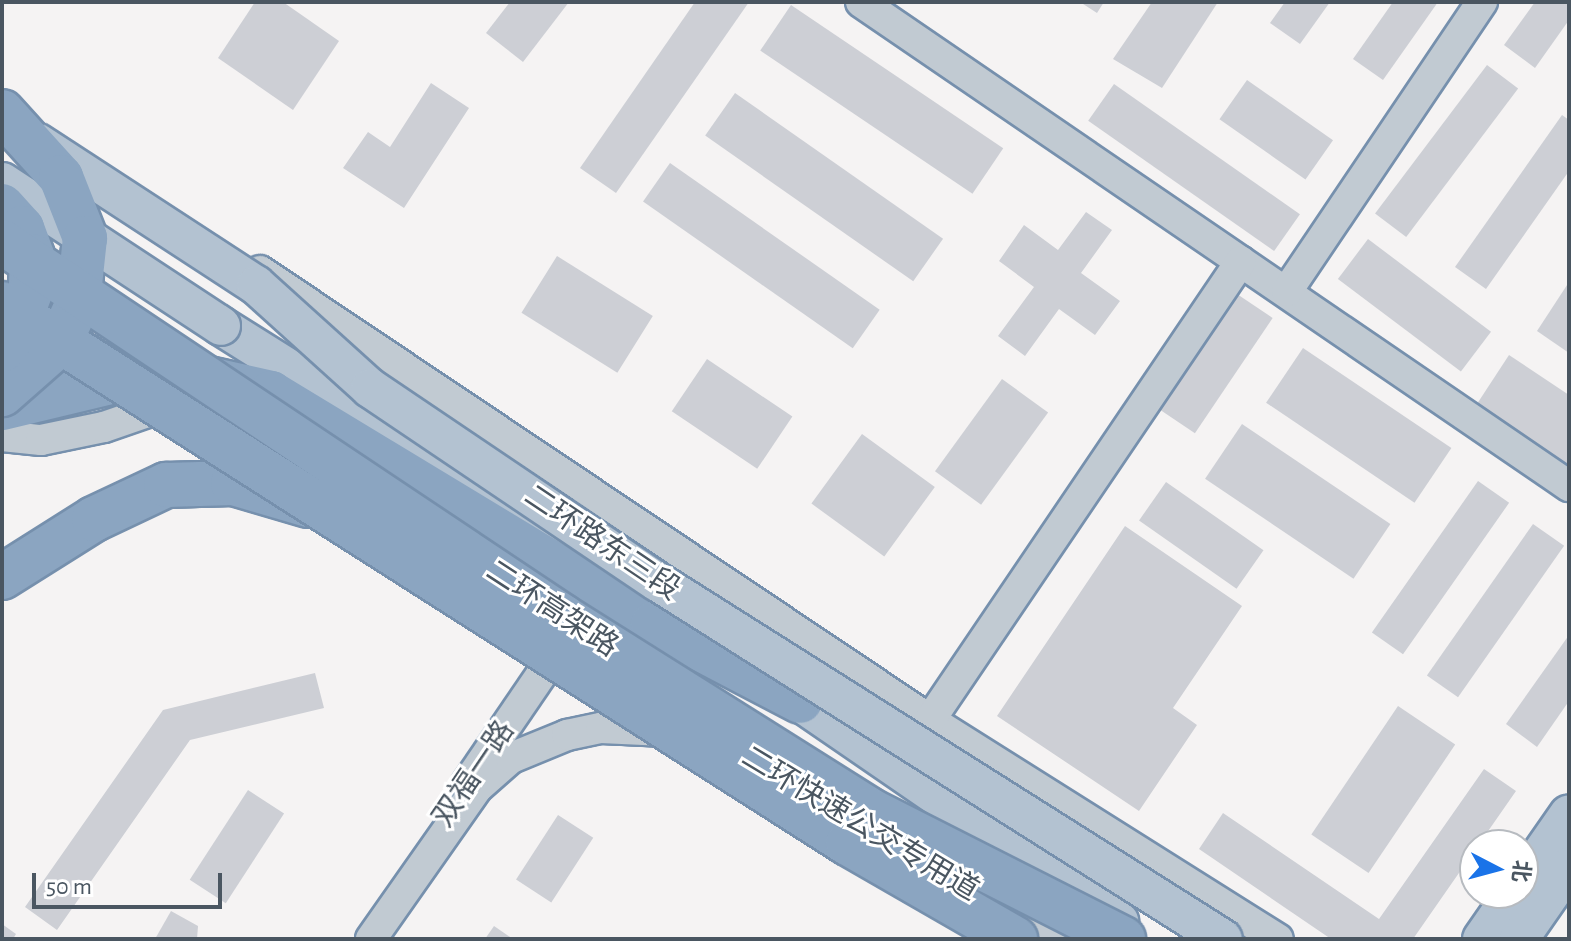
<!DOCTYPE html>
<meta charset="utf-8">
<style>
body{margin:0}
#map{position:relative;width:1571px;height:941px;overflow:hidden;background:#f5f3f3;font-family:"Alegreya Sans","Noto Sans SC",sans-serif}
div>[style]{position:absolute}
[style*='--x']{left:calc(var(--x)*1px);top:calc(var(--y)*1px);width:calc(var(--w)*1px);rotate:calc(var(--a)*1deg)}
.building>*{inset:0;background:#cdcfd5;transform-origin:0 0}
.roads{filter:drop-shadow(2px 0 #7690ad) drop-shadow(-2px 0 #7690ad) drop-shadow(0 2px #7690ad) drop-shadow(0 -2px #7690ad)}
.minor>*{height:30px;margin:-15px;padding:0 15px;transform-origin:15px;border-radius:15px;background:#c1cad2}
.major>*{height:38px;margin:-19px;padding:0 19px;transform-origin:19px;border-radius:19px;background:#b3c2d1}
.highway>*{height:44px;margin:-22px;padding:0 22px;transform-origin:22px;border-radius:22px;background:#8ba5c1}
.bridges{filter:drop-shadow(2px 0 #7690ad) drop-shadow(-2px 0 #7690ad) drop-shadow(0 2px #7690ad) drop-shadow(0 -2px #7690ad)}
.major-bridge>*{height:38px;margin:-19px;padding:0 19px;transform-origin:19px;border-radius:19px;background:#b3c2d1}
.highway-bridge>*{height:44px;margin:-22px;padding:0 22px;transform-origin:22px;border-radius:22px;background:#8ba5c1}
span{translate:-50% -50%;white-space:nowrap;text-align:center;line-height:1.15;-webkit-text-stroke:6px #fff;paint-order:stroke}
.street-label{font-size:30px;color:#4a5661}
.frame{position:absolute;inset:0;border:4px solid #4a5661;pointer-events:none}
.north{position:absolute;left:1459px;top:829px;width:80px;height:80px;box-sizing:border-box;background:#fff;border:2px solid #b7bbc0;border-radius:50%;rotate:96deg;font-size:22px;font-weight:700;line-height:32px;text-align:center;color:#4a5661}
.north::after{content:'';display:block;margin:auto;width:28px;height:36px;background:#1a73e8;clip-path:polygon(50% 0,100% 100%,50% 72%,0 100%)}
.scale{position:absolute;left:32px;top:873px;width:190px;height:36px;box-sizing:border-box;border:4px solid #4a5661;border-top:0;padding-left:10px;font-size:24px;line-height:28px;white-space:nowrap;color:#4a5661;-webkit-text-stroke:6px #fff;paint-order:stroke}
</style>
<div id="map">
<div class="building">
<i style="clip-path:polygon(255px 2px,283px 2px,339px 41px,293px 110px,218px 58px)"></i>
<i style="clip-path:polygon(510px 2px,569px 2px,523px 62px,486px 33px)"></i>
<i style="clip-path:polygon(695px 2px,749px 2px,616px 193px,580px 168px)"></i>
<i style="clip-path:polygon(1080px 2px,1104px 2px,1097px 13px)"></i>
<i style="clip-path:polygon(1152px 2px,1218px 2px,1162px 88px,1113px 59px)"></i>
<i style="clip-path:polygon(1285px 2px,1330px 2px,1300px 44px,1270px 23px)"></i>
<i style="clip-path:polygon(1393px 2px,1438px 2px,1383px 80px,1353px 59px)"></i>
<i style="clip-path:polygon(1535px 2px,1569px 2px,1569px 20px,1535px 68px,1504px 45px)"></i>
<i style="left:791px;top:5px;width:256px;height:55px;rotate:34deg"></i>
<i style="left:1487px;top:65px;width:39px;height:186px;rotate:37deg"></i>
<i style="left:1247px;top:80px;width:105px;height:48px;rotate:35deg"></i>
<i style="clip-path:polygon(431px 83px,469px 108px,404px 208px,343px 168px,368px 132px,390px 147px)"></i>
<i style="left:1114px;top:84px;width:227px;height:45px;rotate:35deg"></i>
<i style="left:735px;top:93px;width:254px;height:52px;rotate:35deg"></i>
<i style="clip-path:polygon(1562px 115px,1569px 120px,1569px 171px,1486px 289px,1455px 267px)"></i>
<i style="left:670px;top:163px;width:256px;height:47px;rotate:35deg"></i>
<i style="clip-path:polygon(1086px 212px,1112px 230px,1081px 273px,1120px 301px,1095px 335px,1059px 309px,1025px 356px,998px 336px,1034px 287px,999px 261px,1024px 225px,1058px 250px)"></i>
<i style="left:1368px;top:239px;width:154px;height:50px;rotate:37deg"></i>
<i style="left:557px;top:256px;width:113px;height:67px;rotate:32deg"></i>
<i style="clip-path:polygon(1569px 282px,1569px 353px,1537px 331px)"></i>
<i style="left:1237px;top:294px;width:43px;height:139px;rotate:34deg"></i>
<i style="left:1303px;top:348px;width:179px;height:66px;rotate:34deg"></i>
<i style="clip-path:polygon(1509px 355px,1569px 395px,1569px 475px,1473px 410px)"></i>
<i style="left:707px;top:359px;width:103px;height:63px;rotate:34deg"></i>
<i style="left:1002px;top:379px;width:57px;height:114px;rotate:36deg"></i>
<i style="left:1242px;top:424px;width:179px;height:66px;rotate:34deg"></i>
<i style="left:862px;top:434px;width:90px;height:86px;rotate:36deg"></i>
<i style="left:1478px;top:481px;width:38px;height:185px;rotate:35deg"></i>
<i style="left:1166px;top:482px;width:119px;height:47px;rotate:35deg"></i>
<i style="left:1533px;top:524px;width:38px;height:185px;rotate:35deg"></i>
<i style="clip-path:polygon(1125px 526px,1242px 606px,1173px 708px,1197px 725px,1139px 811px,997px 716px)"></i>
<i style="clip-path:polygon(1569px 635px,1569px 701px,1537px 747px,1506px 724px)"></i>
<i style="clip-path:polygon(315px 673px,324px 708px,190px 740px,57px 930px,25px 907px,163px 710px)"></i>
<i style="left:1398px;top:706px;width:69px;height:155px;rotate:34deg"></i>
<i style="clip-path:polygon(1484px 769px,1516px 791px,1413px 939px,1331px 939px,1199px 849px,1223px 813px,1379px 919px)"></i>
<i style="left:248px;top:790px;width:43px;height:107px;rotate:33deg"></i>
<i style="left:558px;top:815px;width:42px;height:77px;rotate:33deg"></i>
<i style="clip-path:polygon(171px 911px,198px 926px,197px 939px,155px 939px)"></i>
<i style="clip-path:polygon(2px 924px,16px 934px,13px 939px,2px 939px)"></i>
<i style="clip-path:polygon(494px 926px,513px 939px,485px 939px)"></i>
</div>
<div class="roads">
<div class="minor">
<i style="--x:861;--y:2;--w:858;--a:34.36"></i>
<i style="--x:260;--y:271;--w:807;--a:33.83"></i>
<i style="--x:930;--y:720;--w:411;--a:32.2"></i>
<i style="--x:1287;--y:291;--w:349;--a:-56"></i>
<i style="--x:2;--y:436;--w:39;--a:6"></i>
<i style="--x:41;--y:440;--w:64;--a:-11.7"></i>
<i style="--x:104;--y:427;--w:52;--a:-19.1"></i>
<i style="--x:153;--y:410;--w:111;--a:5.7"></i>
<i style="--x:930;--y:720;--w:554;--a:-55.88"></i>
<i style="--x:468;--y:782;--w:172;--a:-55.7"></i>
<i style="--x:997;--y:894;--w:79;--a:34.7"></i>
<i style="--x:371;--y:939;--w:184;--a:-54.9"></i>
<i style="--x:477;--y:788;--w:45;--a:-41.4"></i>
<i style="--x:511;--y:758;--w:61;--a:-22.3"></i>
<i style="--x:567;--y:735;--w:35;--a:-12"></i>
<i style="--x:601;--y:728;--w:64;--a:2.7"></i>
</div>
<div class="major">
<i style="--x:221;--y:326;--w:453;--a:32.1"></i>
<i style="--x:774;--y:684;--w:419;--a:34.5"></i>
<i style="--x:1523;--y:880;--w:80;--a:-55.1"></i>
<i style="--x:1482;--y:939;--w:56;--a:-55.2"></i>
<i style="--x:1519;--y:939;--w:88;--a:-55.2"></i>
</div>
<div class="highway">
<i style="--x:2;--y:408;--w:167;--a:-13.5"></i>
<i style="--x:164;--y:369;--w:110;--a:12.6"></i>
<i style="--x:271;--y:393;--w:446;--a:31.2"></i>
<i style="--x:653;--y:624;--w:166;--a:27.6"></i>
<i style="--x:2;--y:577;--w:109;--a:-32.2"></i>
<i style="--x:94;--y:519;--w:80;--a:-25.3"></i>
<i style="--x:166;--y:485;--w:67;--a:-1.7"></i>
<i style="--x:233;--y:483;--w:78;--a:16.3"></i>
</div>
</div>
<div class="bridges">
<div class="major-bridge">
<i style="--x:38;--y:143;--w:260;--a:33.1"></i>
<i style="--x:256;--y:285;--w:154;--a:42.1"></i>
<i style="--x:370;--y:388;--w:347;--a:34"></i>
<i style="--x:658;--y:582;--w:668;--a:32.29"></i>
<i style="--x:2;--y:182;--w:262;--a:33.3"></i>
</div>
<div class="highway-bridge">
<i style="--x:2;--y:112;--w:88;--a:47.8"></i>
<i style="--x:61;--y:177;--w:66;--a:68.5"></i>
<i style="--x:85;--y:238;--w:65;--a:96.1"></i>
<i style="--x:78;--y:303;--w:45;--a:114.9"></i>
<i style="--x:59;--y:344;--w:76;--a:138.7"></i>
<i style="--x:2;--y:206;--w:30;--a:48"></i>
<i style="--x:22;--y:228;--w:30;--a:70"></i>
<i style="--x:32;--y:256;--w:34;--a:92"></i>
<i style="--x:31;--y:290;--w:46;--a:110.4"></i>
<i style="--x:15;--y:333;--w:21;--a:127"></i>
<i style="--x:2;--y:242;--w:675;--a:33.76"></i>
<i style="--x:563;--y:617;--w:362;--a:32.2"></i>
<i style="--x:869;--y:810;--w:285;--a:26.9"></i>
<i style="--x:2;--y:304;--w:1003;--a:32.5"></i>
<i style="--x:848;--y:843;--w:193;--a:29.9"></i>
</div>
</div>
<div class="street-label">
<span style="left:602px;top:543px;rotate:34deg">二环路东三段</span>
<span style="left:552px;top:609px;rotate:33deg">二环高架路</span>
<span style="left:474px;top:774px;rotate:-56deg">双福一路</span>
<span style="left:860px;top:824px;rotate:31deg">二环快速公交专用道</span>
</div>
<div class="frame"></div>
<div class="north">北</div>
<div class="scale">50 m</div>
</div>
